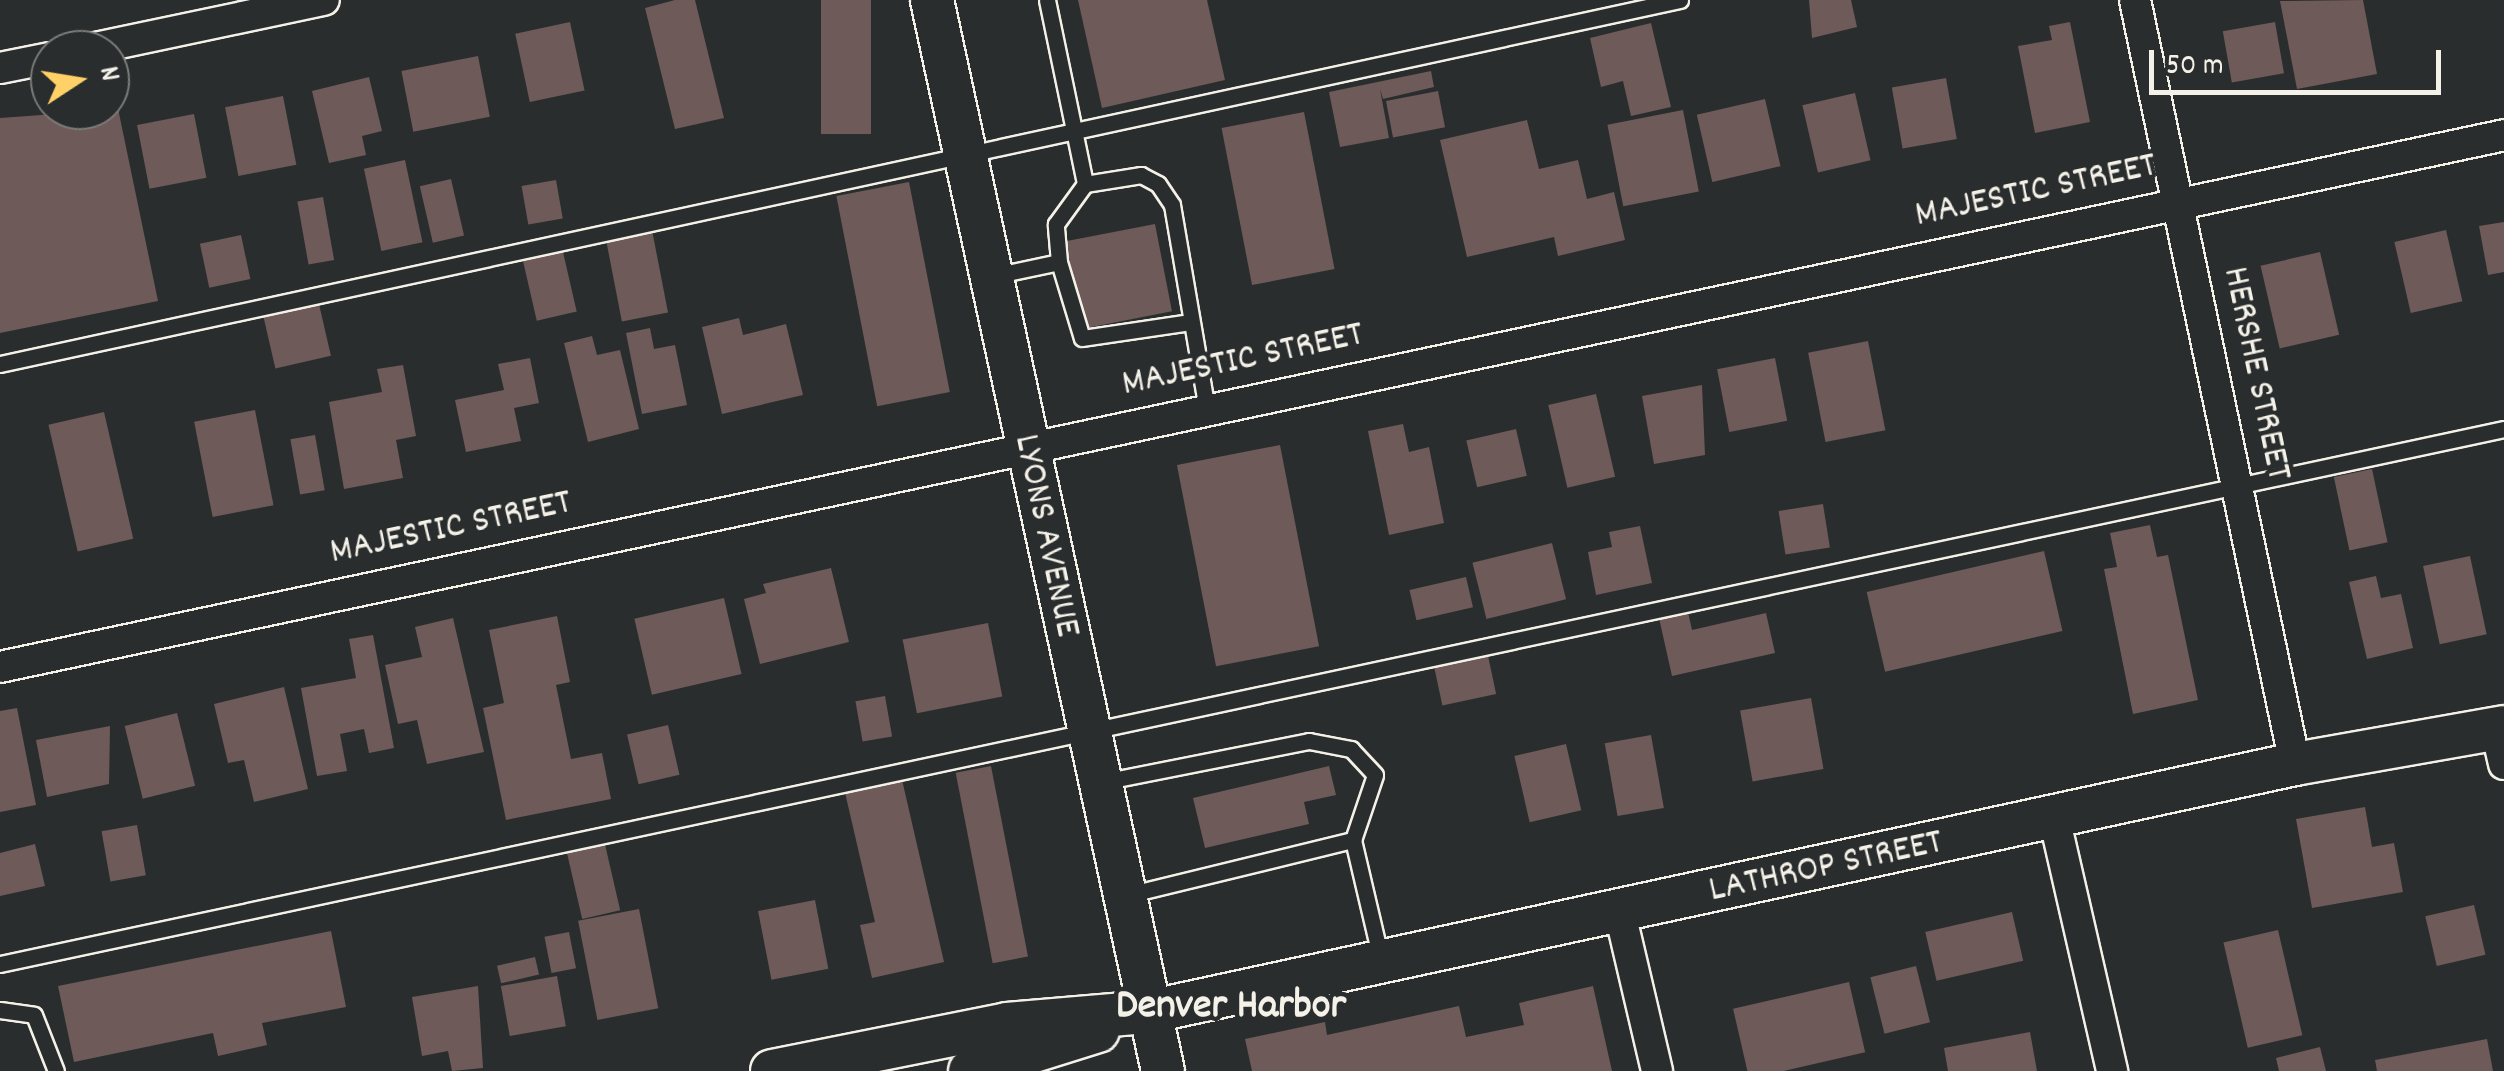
<!DOCTYPE html>
<style>
body{margin:0}
#map{position:relative;width:2504px;height:1071px;overflow:hidden;background:#2a2d2e;font-family:Dekko,sans-serif}
div>[style]{position:absolute}
[style*='--x']{left:calc(var(--x)*1px);top:calc(var(--y)*1px);width:calc(var(--w)*1px);rotate:calc(var(--a)*1deg)}
.building>*{inset:0;background:#6d5a59;transform-origin:0 0}
.roads{filter:drop-shadow(2px 0 #f4f1e8) drop-shadow(-2px 0 #f4f1e8) drop-shadow(0 2px #f4f1e8) drop-shadow(0 -2px #f4f1e8)}
.lane>*{height:15px;margin:-7.5px;padding:0 7.5px;transform-origin:7.5px;border-radius:7.5px;background:#2a2d2e}
.street>*{height:30px;margin:-15px;padding:0 15px;transform-origin:15px;border-radius:15px;background:#2a2d2e}
.secondary>*{height:42px;margin:-21px;padding:0 21px;transform-origin:21px;border-radius:21px;background:#2a2d2e}
span{translate:-50% -50%;white-space:nowrap;text-align:center;line-height:1.15;-webkit-text-stroke:9px #2a2d2e;paint-order:stroke}
.street-label{font-size:38px;color:#f4f1e8}
.quarter-label{font-size:42px;color:#f4f1e8;font-weight:700}
.north{position:absolute;left:30px;top:30px;width:100px;height:100px;box-sizing:border-box;background:#2a2d2e;border:2px solid #7b7b78;border-radius:50%;rotate:78deg;font-size:28px;font-weight:700;line-height:40px;text-align:center;color:#f4f1e8}
.north::after{content:'';display:block;margin:auto;width:35px;height:45px;background:#ffd166;clip-path:polygon(50% 0,100% 100%,50% 72%,0 100%)}
.scale{position:absolute;left:2149px;top:50px;width:292px;height:45px;box-sizing:border-box;border:5px solid #f4f1e8;border-top:0;padding-left:12px;font-size:30px;line-height:35px;white-space:nowrap;color:#f4f1e8;-webkit-text-stroke:8px #2a2d2e;paint-order:stroke}
</style>
<div id="map">
<div class="building">
<i style="clip-path:polygon(675px 0,695px 0,724px 118px,675px 129px,645px 8px)"></i>
<i style="left:821px;top:0;width:50px;height:134px"></i>
<i style="clip-path:polygon(1078px 0,1207px 0,1225px 80px,1102px 108px)"></i>
<i style="clip-path:polygon(1809px 0,1851px 0,1857px 27px,1812px 38px)"></i>
<i style="clip-path:polygon(2363px 0,2377px 74px,2297px 89px,2280px 1px)"></i>
<i style="left:570px;top:22px;width:70px;height:56px;rotate:78deg"></i>
<i style="clip-path:polygon(2070px 22px,2090px 122px,2035px 133px,2018px 46px,2052px 40px,2049px 26px)"></i>
<i style="left:2275px;top:22px;width:52px;height:53px;rotate:80deg"></i>
<i style="clip-path:polygon(1651px 23px,1671px 107px,1631px 116px,1623px 81px,1601px 87px,1590px 38px)"></i>
<i style="left:478px;top:56px;width:62px;height:78px;rotate:79deg"></i>
<i style="clip-path:polygon(1431px 71px,1434px 87px,1383px 99px,1380px 89px,1389px 138px,1340px 147px,1329px 92px)"></i>
<i style="clip-path:polygon(369px 77px,382px 131px,362px 136px,366px 155px,329px 163px,312px 91px)"></i>
<i style="left:1946px;top:78px;width:62px;height:55px;rotate:80deg"></i>
<i style="left:1438px;top:91px;width:37px;height:53px;rotate:79deg"></i>
<i style="left:1855px;top:93px;width:69px;height:54px;rotate:77deg"></i>
<i style="clip-path:polygon(115px 94px,158px 301px,0 333px,0 118px,110px 110px)"></i>
<i style="left:283px;top:96px;width:70px;height:59px;rotate:79deg"></i>
<i style="left:1765px;top:99px;width:69px;height:70px;rotate:77deg"></i>
<i style="left:1683px;top:110px;width:83px;height:77px;rotate:79deg"></i>
<i style="left:1304px;top:112px;width:160px;height:84px;rotate:79deg"></i>
<i style="left:194px;top:114px;width:65px;height:58px;rotate:79deg"></i>
<i style="clip-path:polygon(1527px 120px,1539px 169px,1578px 160px,1587px 199px,1614px 192px,1625px 240px,1558px 256px,1554px 237px,1467px 257px,1440px 140px)"></i>
<i style="left:405px;top:160px;width:84px;height:42px;rotate:78deg"></i>
<i style="left:451px;top:179px;width:58px;height:32px;rotate:77deg"></i>
<i style="left:556px;top:180px;width:39px;height:35px;rotate:80deg"></i>
<i style="left:909px;top:182px;width:214px;height:74px;rotate:79deg"></i>
<i style="left:323px;top:197px;width:64px;height:26px;rotate:80deg"></i>
<i style="clip-path:polygon(2504px 222px,2504px 272px,2488px 275px,2479px 226px)"></i>
<i style="left:1155px;top:224px;width:89px;height:91px;rotate:79deg"></i>
<i style="left:652px;top:230px;width:84px;height:47px;rotate:79deg"></i>
<i style="left:2446px;top:230px;width:73px;height:53px;rotate:77deg"></i>
<i style="left:241px;top:235px;width:45px;height:42px;rotate:78deg"></i>
<i style="left:563px;top:252px;width:61px;height:41px;rotate:77deg"></i>
<i style="left:2320px;top:252px;width:85px;height:61px;rotate:77deg"></i>
<i style="left:319px;top:304px;width:53px;height:57px;rotate:77deg"></i>
<i style="clip-path:polygon(739px 318px,743px 335px,786px 324px,803px 395px,722px 414px,702px 327px)"></i>
<i style="clip-path:polygon(650px 328px,654px 349px,675px 345px,687px 405px,642px 414px,626px 333px)"></i>
<i style="clip-path:polygon(592px 336px,597px 355px,620px 350px,639px 429px,588px 442px,564px 343px)"></i>
<i style="left:1868px;top:341px;width:91px;height:61px;rotate:79deg"></i>
<i style="clip-path:polygon(530px 358px,539px 403px,514px 408px,521px 441px,466px 452px,455px 400px,504px 390px,498px 364px)"></i>
<i style="left:1775px;top:358px;width:64px;height:59px;rotate:79deg"></i>
<i style="clip-path:polygon(403px 365px,416px 436px,396px 440px,403px 478px,344px 489px,329px 402px,382px 392px,377px 369px)"></i>
<i style="clip-path:polygon(1702px 385px,1705px 455px,1654px 464px,1642px 396px)"></i>
<i style="left:1596px;top:394px;width:85px;height:49px;rotate:77deg"></i>
<i style="left:255px;top:410px;width:97px;height:62px;rotate:79deg"></i>
<i style="left:104px;top:412px;width:130px;height:57px;rotate:77deg"></i>
<i style="clip-path:polygon(1403px 424px,1409px 452px,1429px 447px,1444px 523px,1389px 535px,1368px 431px)"></i>
<i style="left:1516px;top:429px;width:48px;height:51px;rotate:77deg"></i>
<i style="left:315px;top:435px;width:56px;height:25px;rotate:80deg"></i>
<i style="left:1280px;top:445px;width:205px;height:105px;rotate:79deg"></i>
<i style="left:2372px;top:469px;width:75px;height:39px;rotate:78deg"></i>
<i style="left:1823px;top:504px;width:44px;height:45px;rotate:81deg"></i>
<i style="clip-path:polygon(2150px 525px,2157px 557px,2168px 555px,2198px 700px,2133px 714px,2104px 569px,2117px 567px,2110px 533px)"></i>
<i style="clip-path:polygon(1640px 526px,1652px 583px,1596px 595px,1588px 552px,1612px 547px,1609px 532px)"></i>
<i style="left:1552px;top:543px;width:58px;height:82px;rotate:76deg"></i>
<i style="left:2044px;top:551px;width:82px;height:182px;rotate:77deg"></i>
<i style="left:2470px;top:556px;width:80px;height:48px;rotate:78deg"></i>
<i style="clip-path:polygon(831px 568px,849px 642px,760px 664px,744px 599px,766px 593px,763px 584px)"></i>
<i style="clip-path:polygon(2376px 576px,2381px 598px,2401px 594px,2413px 648px,2367px 659px,2349px 582px)"></i>
<i style="left:1466px;top:577px;width:31px;height:58px;rotate:77deg"></i>
<i style="left:724px;top:598px;width:78px;height:92px;rotate:77deg"></i>
<i style="clip-path:polygon(1688px 612px,1692px 630px,1766px 613px,1775px 653px,1672px 676px,1659px 618px)"></i>
<i style="clip-path:polygon(557px 616px,570px 682px,556px 685px,571px 759px,602px 753px,611px 799px,506px 820px,483px 708px,504px 703px,489px 630px)"></i>
<i style="clip-path:polygon(453px 618px,484px 752px,427px 764px,417px 720px,398px 724px,385px 665px,422px 657px,415px 627px)"></i>
<i style="left:988px;top:623px;width:75px;height:87px;rotate:79deg"></i>
<i style="clip-path:polygon(373px 635px,394px 748px,369px 753px,364px 729px,340px 734px,347px 771px,317px 776px,301px 688px,356px 678px,349px 639px)"></i>
<i style="left:1487px;top:651px;width:44px;height:55px;rotate:78deg"></i>
<i style="clip-path:polygon(284px 687px,308px 789px,254px 802px,244px 760px,228px 763px,214px 704px)"></i>
<i style="left:885px;top:696px;width:41px;height:30px;rotate:80deg"></i>
<i style="left:1811px;top:698px;width:72px;height:72px;rotate:80deg"></i>
<i style="clip-path:polygon(17px 708px,36px 805px,0 812px,0 711px)"></i>
<i style="left:177px;top:713px;width:75px;height:54px;rotate:76deg"></i>
<i style="left:668px;top:725px;width:51px;height:42px;rotate:77deg"></i>
<i style="clip-path:polygon(110px 726px,109px 784px,47px 797px,36px 740px)"></i>
<i style="left:1651px;top:735px;width:74px;height:47px;rotate:80deg"></i>
<i style="left:1566px;top:744px;width:68px;height:53px;rotate:77deg"></i>
<i style="left:991px;top:766px;width:194px;height:36px;rotate:79deg"></i>
<i style="clip-path:polygon(1329px 766px,1336px 795px,1304px 802px,1309px 824px,1205px 848px,1193px 798px)"></i>
<i style="clip-path:polygon(900px 771px,944px 962px,872px 978px,860px 925px,875px 922px,843px 784px)"></i>
<i style="clip-path:polygon(2365px 807px,2372px 847px,2394px 843px,2403px 892px,2312px 908px,2296px 819px)"></i>
<i style="left:137px;top:825px;width:51px;height:36px;rotate:80deg"></i>
<i style="left:604px;top:840px;width:72px;height:39px;rotate:77deg"></i>
<i style="clip-path:polygon(35px 844px,45px 886px,0 896px,0 853px)"></i>
<i style="left:815px;top:900px;width:70px;height:58px;rotate:79deg"></i>
<i style="left:2474px;top:905px;width:51px;height:50px;rotate:77deg"></i>
<i style="left:639px;top:909px;width:101px;height:62px;rotate:79deg"></i>
<i style="left:2012px;top:912px;width:50px;height:89px;rotate:77deg"></i>
<i style="left:2278px;top:930px;width:108px;height:56px;rotate:77deg"></i>
<i style="clip-path:polygon(331px 931px,346px 1007px,262px 1023px,267px 1045px,218px 1056px,213px 1033px,74px 1062px,58px 986px)"></i>
<i style="left:569px;top:932px;width:37px;height:25px;rotate:79deg"></i>
<i style="left:535px;top:957px;width:18px;height:39px;rotate:77deg"></i>
<i style="left:1916px;top:966px;width:58px;height:47px;rotate:76deg"></i>
<i style="left:557px;top:976px;width:51px;height:57px;rotate:80deg"></i>
<i style="left:1849px;top:982px;width:72px;height:119px;rotate:77deg"></i>
<i style="clip-path:polygon(478px 986px,483px 1068px,452px 1071px,448px 1051px,422px 1056px,412px 997px)"></i>
<i style="clip-path:polygon(1593px 986px,1612px 1071px,1252px 1071px,1245px 1039px,1325px 1022px,1327px 1035px,1459px 1006px,1466px 1037px,1524px 1025px,1519px 1003px)"></i>
<i style="clip-path:polygon(2030px 1032px,2037px 1071px,1948px 1071px,1944px 1048px)"></i>
<i style="clip-path:polygon(2487px 1039px,2493px 1071px,2377px 1071px,2375px 1060px)"></i>
<i style="clip-path:polygon(2320px 1047px,2326px 1071px,2279px 1071px,2276px 1058px)"></i>
</div>
<div class="roads">
<div class="lane">
<i style="--x:1047;--y:0;--w:188;--a:78.3"></i>
<i style="--x:1059;--y:262;--w:79;--a:73.2"></i>
<i style="--x:1082;--y:338;--w:109;--a:-8.4"></i>
<i style="--x:993;--y:276;--w:67;--a:-12"></i>
<i style="--x:1059;--y:262;--w:38;--a:-95"></i>
<i style="--x:1056;--y:224;--w:49;--a:-54.1"></i>
<i style="--x:1085;--y:184;--w:57;--a:-9.1"></i>
<i style="--x:1141;--y:175;--w:19;--a:28"></i>
<i style="--x:1158;--y:184;--w:25;--a:56"></i>
<i style="--x:1172;--y:205;--w:207;--a:80.3"></i>
<i style="--x:0;--y:364;--w:1719;--a:-12.23"></i>
<i style="--x:1102;--y:782;--w:211;--a:-11.2"></i>
<i style="--x:1309;--y:741;--w:43;--a:10.8"></i>
<i style="--x:1351;--y:749;--w:35;--a:47"></i>
<i style="--x:1375;--y:775;--w:69;--a:108.7"></i>
<i style="--x:1353;--y:840;--w:122;--a:76.8"></i>
<i style="--x:1127;--y:895;--w:233;--a:-13.7"></i>
<i style="--x:0;--y:964;--w:2561;--a:-12.06"></i>
<i style="--x:0;--y:1010;--w:34;--a:8"></i>
<i style="--x:34;--y:1015;--w:60;--a:68.6"></i>
</div>
<div class="street">
<i style="--x:2135;--y:0;--w:781;--a:78.17"></i>
<i style="--x:86;--y:50;--w:243;--a:-11.9"></i>
<i style="--x:0;--y:68;--w:51;--a:-11.3"></i>
<i style="--x:0;--y:667;--w:2560;--a:-11.99"></i>
<i style="--x:2496;--y:729;--w:36;--a:77"></i>
<i style="--x:2054;--y:817;--w:261;--a:77.1"></i>
<i style="--x:1620;--y:913;--w:162;--a:76.8"></i>
</div>
<div class="secondary">
<i style="--x:932;--y:0;--w:1096;--a:77.83"></i>
<i style="--x:772;--y:1071;--w:240;--a:-11.3"></i>
<i style="--x:1007;--y:1024;--w:142;--a:-4.9"></i>
<i style="--x:1148;--y:1012;--w:1174;--a:-12.2"></i>
<i style="--x:2295;--y:764;--w:212;--a:-10"></i>
<i style="--x:970;--y:1071;--w:134;--a:-17.4"></i>
</div>
</div>
<div class="street-label">
<span style="left:2036px;top:192px;rotate:-12deg">MAJESTIC STREET</span>
<span style="left:1243px;top:361px;rotate:-12deg">MAJESTIC STREET</span>
<span style="left:2255px;top:374px;rotate:78deg">HERSHE STREET</span>
<span style="left:451px;top:529px;rotate:-12deg">MAJESTIC STREET</span>
<span style="left:1045px;top:536px;rotate:78deg">LYONS AVENUE</span>
<span style="left:1826px;top:868px;rotate:-12deg">LATHROP STREET</span>
</div>
<div class="quarter-label">
<span style="left:1231px;top:1008px">Denver Harbor</span>
</div>
<div class="north">N</div>
<div class="scale">50 m</div>
</div>
